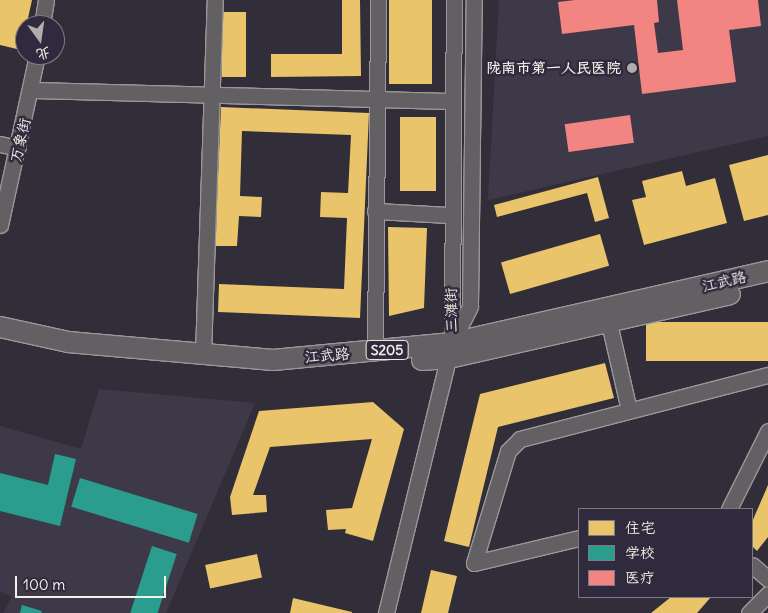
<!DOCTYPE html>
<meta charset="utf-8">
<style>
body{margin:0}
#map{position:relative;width:768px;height:613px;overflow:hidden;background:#312e39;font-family:Delius,"LXGW WenKai TC",sans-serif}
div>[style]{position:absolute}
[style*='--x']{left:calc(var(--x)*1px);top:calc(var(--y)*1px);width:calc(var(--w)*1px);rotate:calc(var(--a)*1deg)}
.built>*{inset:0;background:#3e3948}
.homes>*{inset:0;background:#e9c46a;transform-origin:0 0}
.schools>*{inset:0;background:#2a9d8f;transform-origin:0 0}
.health>*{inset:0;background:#f28482;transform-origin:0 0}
.roads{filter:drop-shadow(1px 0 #9a989b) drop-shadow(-1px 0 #9a989b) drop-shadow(0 1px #9a989b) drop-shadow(0 -1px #9a989b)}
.minor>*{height:15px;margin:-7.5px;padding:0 7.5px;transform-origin:7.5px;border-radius:7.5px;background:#626063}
.major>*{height:20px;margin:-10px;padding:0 10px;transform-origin:10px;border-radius:10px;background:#626063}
.dots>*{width:14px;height:14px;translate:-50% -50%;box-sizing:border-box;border:2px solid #2f2a3d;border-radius:50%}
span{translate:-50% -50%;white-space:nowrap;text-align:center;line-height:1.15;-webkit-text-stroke:5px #2f2a3d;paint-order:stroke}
.shield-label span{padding:1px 4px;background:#2f2a3d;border:1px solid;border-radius:4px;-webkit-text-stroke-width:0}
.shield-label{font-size:14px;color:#f4f1e8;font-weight:700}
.poi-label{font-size:15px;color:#f4f1e8;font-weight:700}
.right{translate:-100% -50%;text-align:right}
.street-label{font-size:15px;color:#f4f1e8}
.legend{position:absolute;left:578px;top:508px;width:175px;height:90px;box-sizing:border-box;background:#2f2a3d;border:1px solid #7e7a81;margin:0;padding:6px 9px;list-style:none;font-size:15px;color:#f4f1e8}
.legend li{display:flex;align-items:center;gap:10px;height:25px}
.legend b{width:25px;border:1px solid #7e7a81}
.north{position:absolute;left:15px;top:15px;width:50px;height:50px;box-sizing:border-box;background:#2f2a3d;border:1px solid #7e7a81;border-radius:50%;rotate:166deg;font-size:14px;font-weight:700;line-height:20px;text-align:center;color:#f4f1e8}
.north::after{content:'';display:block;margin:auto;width:18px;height:22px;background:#b0adab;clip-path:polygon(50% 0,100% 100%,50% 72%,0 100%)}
.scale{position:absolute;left:15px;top:576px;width:151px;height:22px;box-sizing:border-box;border:2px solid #f4f1e8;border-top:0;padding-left:6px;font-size:15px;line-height:18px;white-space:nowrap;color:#f4f1e8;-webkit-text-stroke:4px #2f2a3d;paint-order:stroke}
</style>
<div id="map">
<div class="built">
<i style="clip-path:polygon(499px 0,768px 0,768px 136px,488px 200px)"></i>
<i style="clip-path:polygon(99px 389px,255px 403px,166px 613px,3px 613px,12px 597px,0 591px,0 426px,81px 449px)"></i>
</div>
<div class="homes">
<i style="clip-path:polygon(0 0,32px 0,21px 50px,0 45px)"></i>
<i style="clip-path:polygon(342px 0,360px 0,361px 76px,271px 77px,271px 54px,342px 54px)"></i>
<i style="left:389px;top:0;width:43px;height:84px"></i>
<i style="left:222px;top:12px;width:24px;height:65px"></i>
<i style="clip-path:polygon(221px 107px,369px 113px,360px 318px,218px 312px,219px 284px,344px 289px,347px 218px,320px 217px,321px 192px,348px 193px,351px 135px,242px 131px,240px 196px,262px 197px,261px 217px,239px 216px,237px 246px,215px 246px)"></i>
<i style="left:400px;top:117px;width:36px;height:74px"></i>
<i style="clip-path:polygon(768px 155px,768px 215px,744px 221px,729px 165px)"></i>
<i style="clip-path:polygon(682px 171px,686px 186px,715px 178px,727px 223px,644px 245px,632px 200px,646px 197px,642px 181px)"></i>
<i style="clip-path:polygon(598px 177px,609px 218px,595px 222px,587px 193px,497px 217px,494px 205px)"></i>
<i style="clip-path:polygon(388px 227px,427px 228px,424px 308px,389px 316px)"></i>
<i style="left:600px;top:234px;width:33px;height:103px;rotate:74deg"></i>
<i style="left:768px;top:322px;width:39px;height:122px;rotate:90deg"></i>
<i style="clip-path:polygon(605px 363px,614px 398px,498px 427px,469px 547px,444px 541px,480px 394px)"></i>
<i style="clip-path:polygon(373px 402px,404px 429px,373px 541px,345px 533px,346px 529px,328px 530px,326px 510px,352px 508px,372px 439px,270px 447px,253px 495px,266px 495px,267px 512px,232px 515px,230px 497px,259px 411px)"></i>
<i style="clip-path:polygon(768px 485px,768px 537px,757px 551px,752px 546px,752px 522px)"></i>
<i style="left:257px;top:554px;width:24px;height:53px;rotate:78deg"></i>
<i style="clip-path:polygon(431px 570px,457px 576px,448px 613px,421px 613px)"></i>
<i style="clip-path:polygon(671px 597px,711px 597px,697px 613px,651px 613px)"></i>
<i style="clip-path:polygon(293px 598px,352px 612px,352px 613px,290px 613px)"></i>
</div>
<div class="schools">
<i style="clip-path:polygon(55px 454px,76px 459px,60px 526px,0 511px,0 473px,48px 485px)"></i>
<i style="left:80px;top:478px;width:123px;height:30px;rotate:17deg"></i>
<i style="left:152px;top:546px;width:26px;height:70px;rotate:18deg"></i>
<i style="clip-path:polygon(22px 605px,42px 611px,41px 613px,20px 613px)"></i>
</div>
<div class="health">
<i style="clip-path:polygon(575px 0,657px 0,659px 22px,654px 23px,658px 53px,683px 50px,677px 0,758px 0,761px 26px,729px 30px,736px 82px,642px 94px,634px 25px,562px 34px,558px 2px)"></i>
<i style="left:630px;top:115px;width:28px;height:66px;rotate:82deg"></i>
</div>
<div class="roads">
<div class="minor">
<i style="--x:42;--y:25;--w:25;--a:-81"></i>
<i style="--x:32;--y:90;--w:420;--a:1.5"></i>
<i style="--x:0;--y:144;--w:18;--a:13"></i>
<i style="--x:375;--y:211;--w:75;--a:3.1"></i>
<i style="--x:0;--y:225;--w:174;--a:-77.7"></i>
<i style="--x:609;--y:323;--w:89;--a:77.1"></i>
<i style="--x:453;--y:340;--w:38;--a:-63"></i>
<i style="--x:470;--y:306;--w:306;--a:-89.3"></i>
<i style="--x:375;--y:351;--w:351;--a:-89.5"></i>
<i style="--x:203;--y:355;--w:355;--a:-88.1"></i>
<i style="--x:729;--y:509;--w:87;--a:-63.4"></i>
<i style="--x:474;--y:563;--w:117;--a:-73.1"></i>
<i style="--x:508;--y:451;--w:17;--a:-45"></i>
<i style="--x:520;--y:439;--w:256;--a:-14.5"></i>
<i style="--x:474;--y:563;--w:108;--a:-13.4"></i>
<i style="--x:752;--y:565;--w:21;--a:41"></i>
<i style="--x:386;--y:613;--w:278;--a:-76.3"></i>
<i style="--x:452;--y:343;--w:343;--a:-89.7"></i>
<i style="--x:749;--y:613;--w:27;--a:-45"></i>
</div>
<div class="major">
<i style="--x:0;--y:327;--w:70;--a:12.4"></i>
<i style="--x:68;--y:342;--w:206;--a:5"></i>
<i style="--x:273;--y:360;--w:180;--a:-5.4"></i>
<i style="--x:452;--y:343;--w:324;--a:-12.8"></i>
<i style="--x:422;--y:360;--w:27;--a:-4"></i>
<i style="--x:449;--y:358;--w:288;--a:-12.8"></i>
</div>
</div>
<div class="dots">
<i style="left:632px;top:68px;background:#b0adab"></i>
</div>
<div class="shield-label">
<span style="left:387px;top:350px">S205</span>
</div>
<div class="poi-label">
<span class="right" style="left:621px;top:68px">陇南市第一人民医院</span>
</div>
<div class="street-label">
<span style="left:20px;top:140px;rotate:-77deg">万象街</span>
<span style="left:724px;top:281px;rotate:-13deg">江武路</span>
<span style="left:451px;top:310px;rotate:-91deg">三滩街</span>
<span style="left:327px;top:355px;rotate:-5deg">江武路</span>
</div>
<ul class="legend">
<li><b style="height:14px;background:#e9c46a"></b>住宅</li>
<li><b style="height:14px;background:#2a9d8f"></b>学校</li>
<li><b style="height:14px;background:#f28482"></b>医疗</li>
</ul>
<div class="north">北</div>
<div class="scale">100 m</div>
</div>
